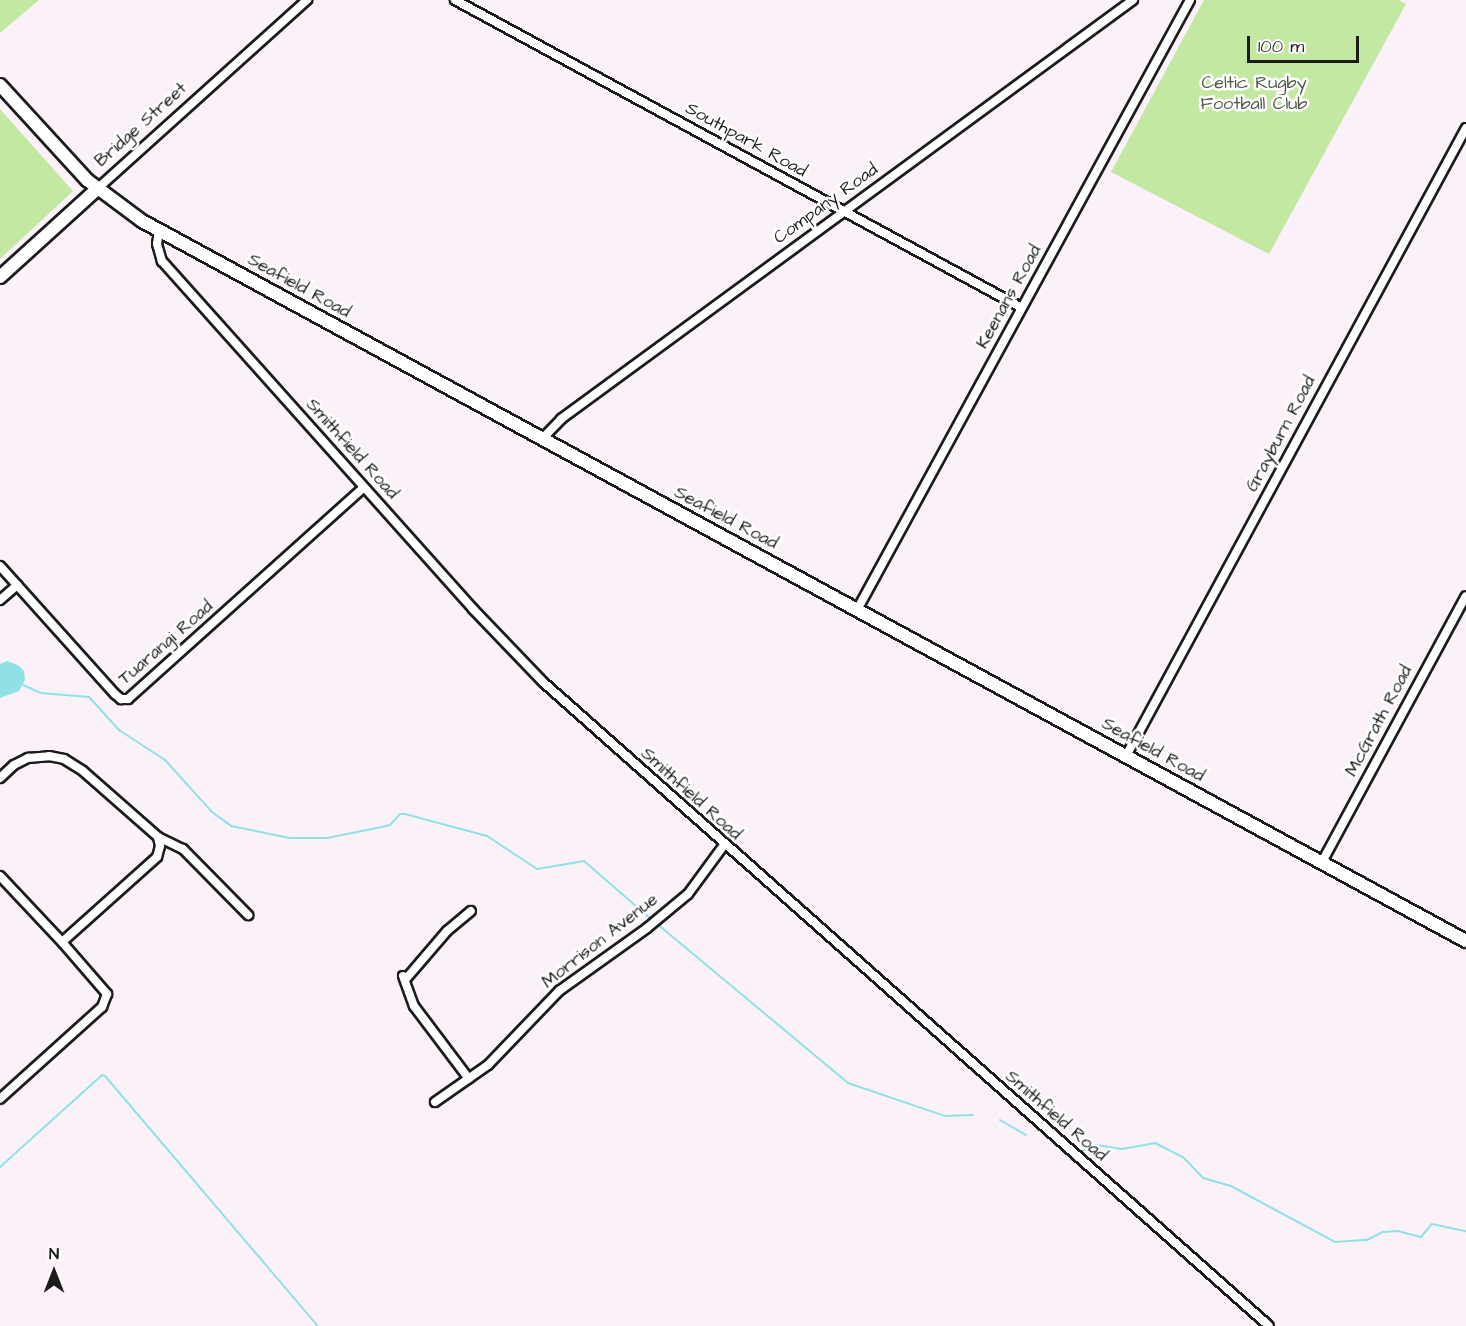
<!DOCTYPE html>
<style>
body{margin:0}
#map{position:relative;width:1466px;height:1326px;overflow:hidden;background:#fbf2f9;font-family:"Architects Daughter",sans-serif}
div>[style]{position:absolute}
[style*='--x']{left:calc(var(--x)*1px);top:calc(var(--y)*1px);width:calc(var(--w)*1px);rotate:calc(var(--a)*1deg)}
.green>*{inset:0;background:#c3e8a2}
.water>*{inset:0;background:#8fe1e5}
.stream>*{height:2px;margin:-1px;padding:0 1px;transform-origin:1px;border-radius:1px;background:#8fe1e5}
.roads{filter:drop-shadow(2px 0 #1c1c1c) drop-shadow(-2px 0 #1c1c1c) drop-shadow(0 2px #1c1c1c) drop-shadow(0 -2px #1c1c1c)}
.street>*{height:8px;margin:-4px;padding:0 4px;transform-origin:4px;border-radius:4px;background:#fff}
.secondary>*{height:12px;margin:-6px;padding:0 6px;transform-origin:6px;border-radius:6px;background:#fff}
span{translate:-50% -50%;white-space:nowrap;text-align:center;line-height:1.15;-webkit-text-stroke:5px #fff;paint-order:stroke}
.park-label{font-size:18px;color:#4e5944}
.street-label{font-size:18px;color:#1c1c1c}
.north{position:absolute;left:24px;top:1242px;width:60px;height:60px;-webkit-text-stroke:4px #fff;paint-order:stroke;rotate:0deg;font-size:16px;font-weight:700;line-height:24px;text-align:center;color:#1c1c1c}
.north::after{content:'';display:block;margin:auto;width:21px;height:27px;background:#1c1c1c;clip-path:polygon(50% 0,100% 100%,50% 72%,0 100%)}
.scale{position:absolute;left:1247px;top:36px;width:112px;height:27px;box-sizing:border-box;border:3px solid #1c1c1c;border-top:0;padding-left:8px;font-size:18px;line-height:21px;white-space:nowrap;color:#1c1c1c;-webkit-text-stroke:4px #fff;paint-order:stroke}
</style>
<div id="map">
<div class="green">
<i style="clip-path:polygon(0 0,39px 0,0 33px)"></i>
<i style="clip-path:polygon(1204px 0,1399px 0,1406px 4px,1269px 254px,1111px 172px)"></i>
<i style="clip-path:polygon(0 109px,73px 191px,0 259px)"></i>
</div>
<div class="water">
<i style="clip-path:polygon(7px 661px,18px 665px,24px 671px,25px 680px,19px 691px,0 698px,0 664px)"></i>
</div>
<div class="stream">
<i style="--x:23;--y:685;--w:20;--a:24"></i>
<i style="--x:41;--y:693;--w:48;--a:4.8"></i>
<i style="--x:89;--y:697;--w:45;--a:47.7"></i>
<i style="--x:119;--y:730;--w:55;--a:33.1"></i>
<i style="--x:165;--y:760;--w:70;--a:47.9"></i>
<i style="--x:212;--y:812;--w:24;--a:36"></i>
<i style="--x:231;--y:826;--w:60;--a:11.5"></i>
<i style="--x:290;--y:838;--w:37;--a:0"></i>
<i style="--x:327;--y:838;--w:56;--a:-11.3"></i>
<i style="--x:382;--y:827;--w:8;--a:-14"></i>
<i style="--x:390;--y:825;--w:15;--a:-48"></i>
<i style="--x:400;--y:814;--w:5;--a:0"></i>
<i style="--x:405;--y:814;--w:85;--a:15"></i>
<i style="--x:487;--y:836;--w:60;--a:33.4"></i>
<i style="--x:537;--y:869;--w:48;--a:-9.7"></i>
<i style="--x:584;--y:861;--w:90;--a:40.9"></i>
<i style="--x:656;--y:923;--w:250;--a:39.8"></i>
<i style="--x:848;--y:1083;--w:102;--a:18.8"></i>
<i style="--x:945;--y:1116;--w:28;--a:-2"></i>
<i style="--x:1000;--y:1120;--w:30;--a:30"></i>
<i style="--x:1081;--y:1153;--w:9;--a:-49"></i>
<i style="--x:1087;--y:1146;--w:9;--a:-6"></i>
<i style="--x:1096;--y:1145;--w:26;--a:9"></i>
<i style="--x:1122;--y:1149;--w:34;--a:-10"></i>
<i style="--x:1155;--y:1143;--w:31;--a:27"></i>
<i style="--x:1183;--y:1157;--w:29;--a:46"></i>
<i style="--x:1203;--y:1178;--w:29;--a:16"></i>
<i style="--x:1231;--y:1186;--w:118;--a:28.3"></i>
<i style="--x:1335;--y:1242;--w:32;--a:-4"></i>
<i style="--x:1367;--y:1240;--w:18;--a:-27"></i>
<i style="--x:1383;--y:1232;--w:15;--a:-4"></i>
<i style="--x:1398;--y:1231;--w:24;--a:15"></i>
<i style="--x:1421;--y:1237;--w:17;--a:-50"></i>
<i style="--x:1432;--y:1224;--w:35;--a:12"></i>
<i style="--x:1071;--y:1160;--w:4;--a:0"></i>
<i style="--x:0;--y:1167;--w:137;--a:-42"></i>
<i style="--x:102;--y:1075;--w:3;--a:18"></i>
<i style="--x:105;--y:1076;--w:328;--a:49.6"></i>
</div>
<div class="roads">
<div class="street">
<i style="--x:455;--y:0;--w:645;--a:28.51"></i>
<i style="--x:97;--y:189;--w:283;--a:-42"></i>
<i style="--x:159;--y:230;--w:14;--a:98"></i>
<i style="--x:157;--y:244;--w:18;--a:74"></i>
<i style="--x:162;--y:261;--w:467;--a:48.2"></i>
<i style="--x:473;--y:609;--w:101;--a:46.2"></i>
<i style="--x:543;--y:682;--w:970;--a:41.57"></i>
<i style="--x:542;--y:439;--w:28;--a:-46"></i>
<i style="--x:561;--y:419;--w:709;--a:-36.22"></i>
<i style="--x:0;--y:566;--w:172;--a:48.1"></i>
<i style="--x:115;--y:694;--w:8;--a:40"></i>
<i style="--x:121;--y:699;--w:7;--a:0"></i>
<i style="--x:128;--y:699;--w:317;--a:-41.9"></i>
<i style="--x:0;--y:600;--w:23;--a:-41"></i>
<i style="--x:857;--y:610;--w:695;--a:-61.37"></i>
<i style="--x:1126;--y:756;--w:714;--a:-61.57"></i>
<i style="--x:0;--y:778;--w:19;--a:-43"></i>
<i style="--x:14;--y:765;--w:16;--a:-27"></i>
<i style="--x:28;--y:758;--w:21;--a:-5"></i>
<i style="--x:49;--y:756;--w:15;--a:11"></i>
<i style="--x:64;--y:759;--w:22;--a:32"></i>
<i style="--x:83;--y:771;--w:100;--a:41.3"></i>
<i style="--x:158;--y:837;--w:9;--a:77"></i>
<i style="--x:160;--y:846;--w:11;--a:105"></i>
<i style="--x:157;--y:857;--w:127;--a:138.2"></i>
<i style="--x:158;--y:837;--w:28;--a:26"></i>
<i style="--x:183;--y:849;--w:93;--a:45.4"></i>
<i style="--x:1322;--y:862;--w:302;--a:-61.6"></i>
<i style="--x:0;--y:876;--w:91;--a:46.8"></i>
<i style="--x:62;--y:942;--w:69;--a:49.1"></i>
<i style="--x:107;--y:994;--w:14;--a:111"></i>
<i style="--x:102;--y:1007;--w:137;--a:138"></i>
<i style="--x:403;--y:976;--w:32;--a:70"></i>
<i style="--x:414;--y:1006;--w:91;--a:53"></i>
<i style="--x:405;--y:980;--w:65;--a:-49.4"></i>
<i style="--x:447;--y:931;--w:31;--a:-40"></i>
<i style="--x:435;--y:1102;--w:65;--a:-34.9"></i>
<i style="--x:488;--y:1065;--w:103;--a:-46.2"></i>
<i style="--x:559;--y:991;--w:108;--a:-35.6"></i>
<i style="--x:647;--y:928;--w:53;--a:-39.7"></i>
<i style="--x:688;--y:894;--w:61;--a:-53.7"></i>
</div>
<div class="secondary">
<i style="--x:0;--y:85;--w:129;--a:47.5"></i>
<i style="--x:87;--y:180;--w:69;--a:36.7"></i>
<i style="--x:142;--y:221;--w:1507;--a:28.54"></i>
<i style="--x:0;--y:277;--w:131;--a:-42.2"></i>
</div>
</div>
<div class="park-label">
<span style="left:1254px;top:94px">Celtic Rugby<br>Football Club</span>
</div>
<div class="street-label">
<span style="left:141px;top:125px;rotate:-42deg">Bridge Street</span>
<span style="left:746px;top:140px;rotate:29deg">Southpark Road</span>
<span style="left:826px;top:204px;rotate:-36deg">Company Road</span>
<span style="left:299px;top:286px;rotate:29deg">Seafield Road</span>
<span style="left:1009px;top:297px;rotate:-61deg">Keenans Road</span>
<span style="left:1281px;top:434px;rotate:-62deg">Grayburn Road</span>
<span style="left:352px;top:449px;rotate:48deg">Smithfield Road</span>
<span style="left:726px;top:518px;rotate:28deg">Seafield Road</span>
<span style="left:166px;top:643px;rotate:-41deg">Tuarangi Road</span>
<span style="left:1379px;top:721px;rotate:-62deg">McGrath Road</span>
<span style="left:1153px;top:750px;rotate:29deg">Seafield Road</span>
<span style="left:691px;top:794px;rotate:42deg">Smithfield Road</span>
<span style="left:600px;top:941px;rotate:-38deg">Morrison Avenue</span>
<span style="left:1056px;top:1116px;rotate:41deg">Smithfield Road</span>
</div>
<div class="north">N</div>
<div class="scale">100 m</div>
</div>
